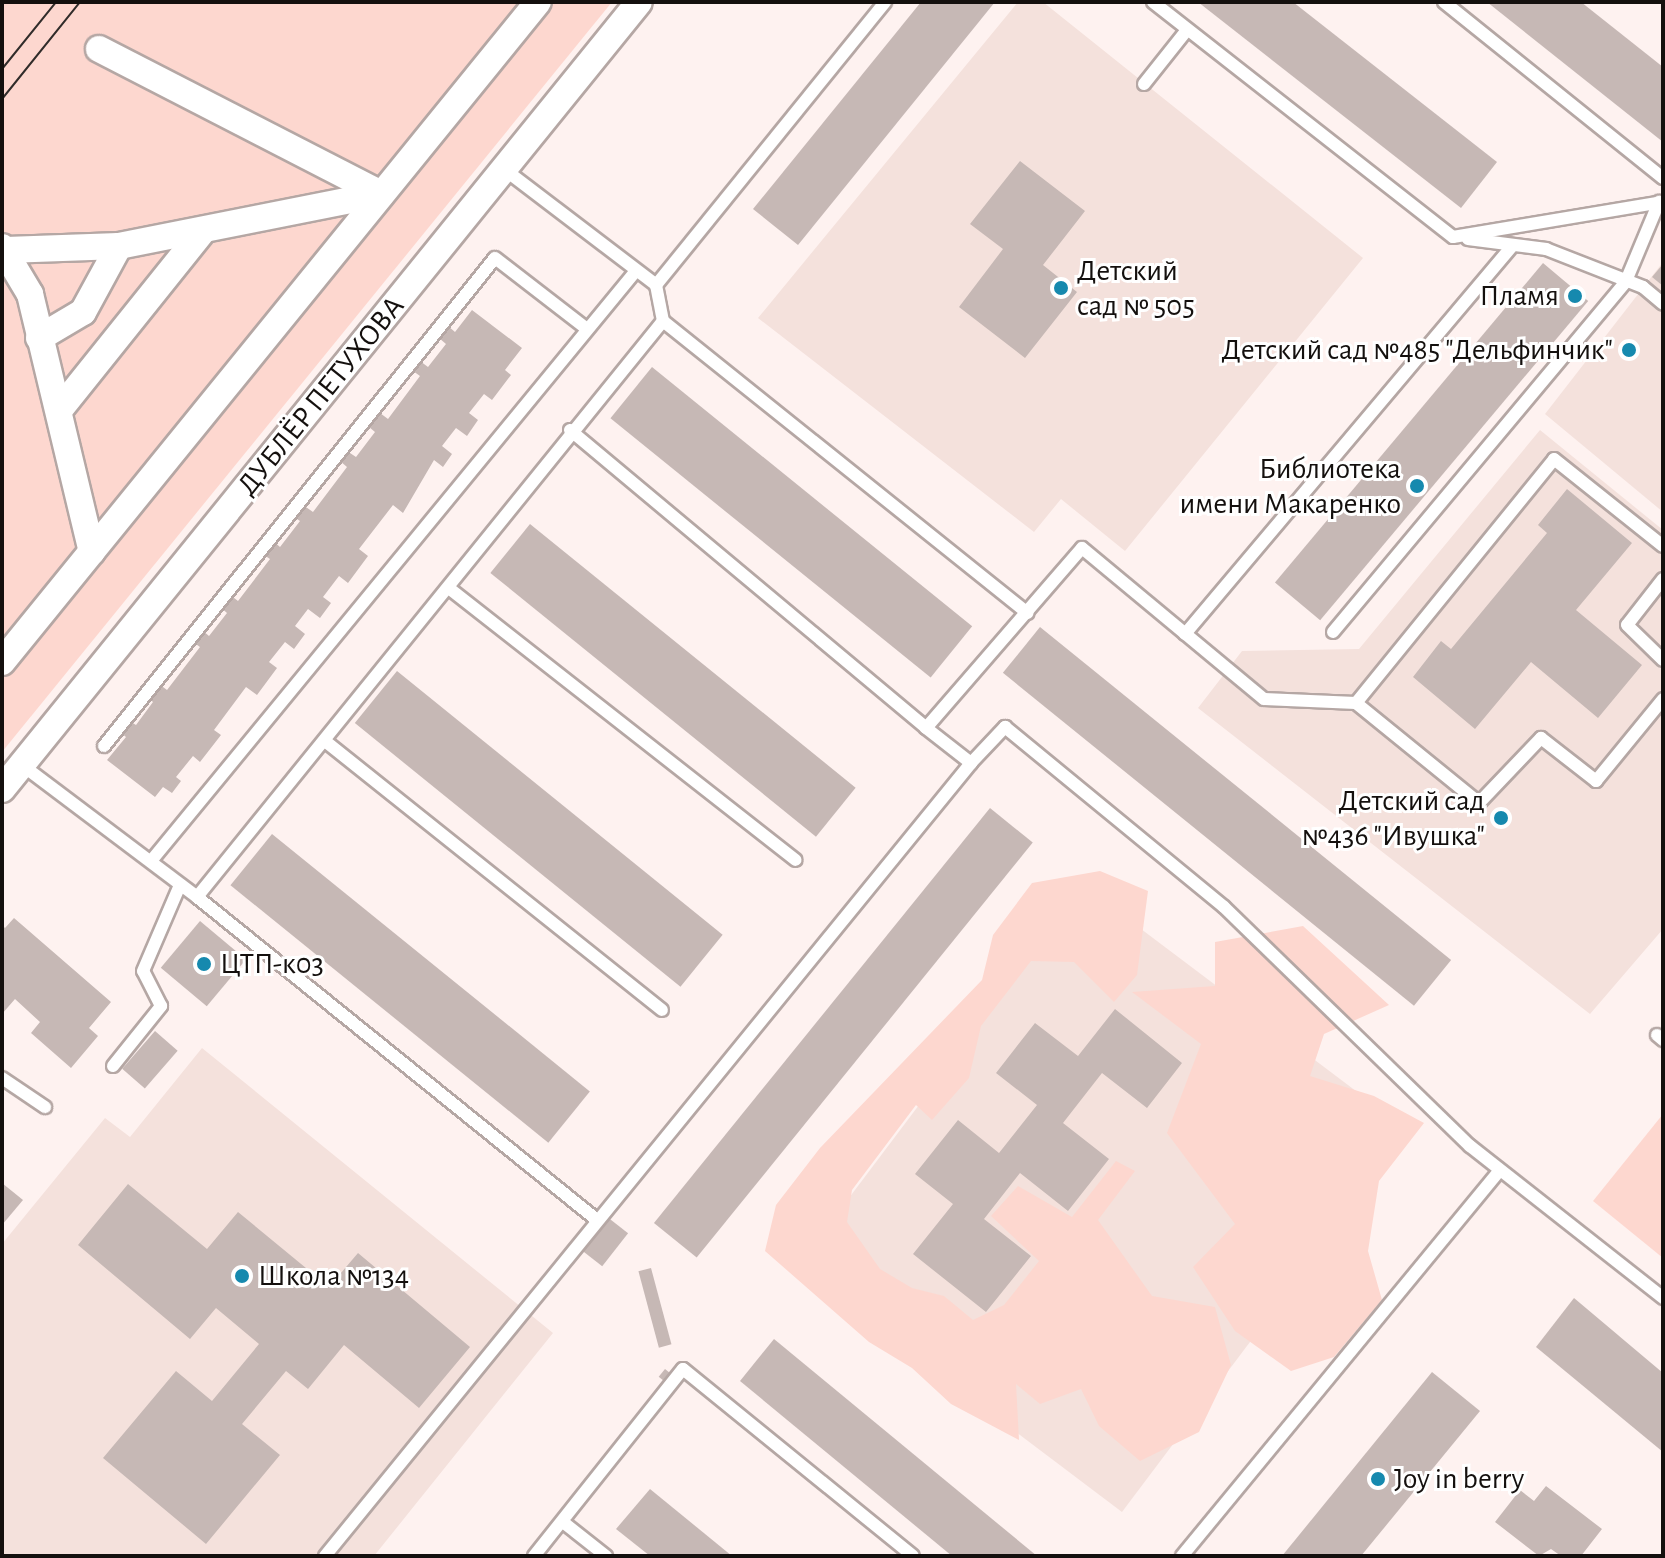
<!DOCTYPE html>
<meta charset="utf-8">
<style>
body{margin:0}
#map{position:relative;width:1665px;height:1558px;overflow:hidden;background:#fef2f0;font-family:"Alegreya Sans",sans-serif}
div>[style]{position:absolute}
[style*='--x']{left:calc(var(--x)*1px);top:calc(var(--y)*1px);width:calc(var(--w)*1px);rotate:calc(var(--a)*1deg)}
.built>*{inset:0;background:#f4e1dc;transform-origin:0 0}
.green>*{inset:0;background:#fdd7cf}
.building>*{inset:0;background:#c6b8b5;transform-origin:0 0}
.roads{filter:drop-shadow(2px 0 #b5a7a4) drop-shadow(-2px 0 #b5a7a4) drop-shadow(0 2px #b5a7a4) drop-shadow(0 -2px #b5a7a4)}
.lane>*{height:12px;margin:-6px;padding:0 6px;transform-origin:6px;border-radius:6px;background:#fff}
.street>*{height:26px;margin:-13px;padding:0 13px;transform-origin:13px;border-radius:13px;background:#fff}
.tram>*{height:2px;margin:-1px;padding:0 1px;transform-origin:1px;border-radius:1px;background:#312c2a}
.dots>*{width:22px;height:22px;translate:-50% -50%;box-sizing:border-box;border:4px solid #fff;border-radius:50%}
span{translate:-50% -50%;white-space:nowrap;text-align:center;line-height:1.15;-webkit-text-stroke:6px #fff;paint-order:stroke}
.poi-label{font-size:30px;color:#14100e}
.left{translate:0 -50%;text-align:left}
.right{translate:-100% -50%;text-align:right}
.street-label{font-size:30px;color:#14100e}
.frame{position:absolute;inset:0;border:4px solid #14100e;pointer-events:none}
</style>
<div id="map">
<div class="built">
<i style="clip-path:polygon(1018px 2px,1043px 2px,1363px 258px,1125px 551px,1061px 499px,1034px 532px,758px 318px)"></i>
<i style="clip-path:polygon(1663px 262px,1663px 512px,1545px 414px)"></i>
<i style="clip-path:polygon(1540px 430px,1663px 530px,1663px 929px,1590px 1014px,1198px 708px,1242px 651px,1359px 649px)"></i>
<i style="left:1084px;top:886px;width:407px;height:477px;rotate:37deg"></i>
<i style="clip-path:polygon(202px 1048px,553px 1333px,374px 1556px,2px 1556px,2px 1244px,105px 1118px,130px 1137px)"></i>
</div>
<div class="green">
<i style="clip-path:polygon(2px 2px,612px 2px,2px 752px)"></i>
<i style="clip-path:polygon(1100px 871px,1148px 891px,1137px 975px,1114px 1002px,1074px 962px,1031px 961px,981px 1026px,969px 1078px,932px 1120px,916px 1105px,852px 1190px,847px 1222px,880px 1269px,912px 1288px,944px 1296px,973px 1320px,1004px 1305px,1039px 1261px,991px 1216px,1018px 1186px,1072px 1217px,1116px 1161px,1135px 1171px,1098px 1220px,1152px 1296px,1215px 1307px,1231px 1365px,1199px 1432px,1140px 1461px,1099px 1426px,1081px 1389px,1040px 1404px,1016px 1384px,1019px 1440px,951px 1404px,912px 1368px,869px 1342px,765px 1251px,776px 1205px,820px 1148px,982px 980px,993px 935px,1032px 883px)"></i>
<i style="clip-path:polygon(1303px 926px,1389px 1005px,1324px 1034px,1310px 1076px,1374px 1096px,1424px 1123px,1379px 1181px,1368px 1251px,1382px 1300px,1334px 1357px,1291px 1371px,1235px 1331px,1193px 1267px,1235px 1224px,1167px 1133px,1201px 1044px,1132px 992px,1215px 986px,1215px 942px)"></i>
<i style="clip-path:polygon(1663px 1114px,1663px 1258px,1593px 1201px)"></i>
</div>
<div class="building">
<i style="clip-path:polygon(921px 2px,995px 2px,798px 245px,753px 209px)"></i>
<i style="clip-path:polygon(1198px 2px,1293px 2px,1497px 162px,1461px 208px)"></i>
<i style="clip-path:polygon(1487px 2px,1581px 2px,1663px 67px,1663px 142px)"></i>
<i style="clip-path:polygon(1020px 161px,1085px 211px,1043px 265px,1077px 292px,1025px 358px,959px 307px,1003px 249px,970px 224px)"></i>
<i style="left:1543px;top:263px;width:59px;height:417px;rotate:40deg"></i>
<i style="clip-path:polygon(1663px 264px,1663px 286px,1652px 277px)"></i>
<i style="clip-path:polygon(472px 310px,522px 348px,505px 370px,511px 375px,492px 400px,484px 394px,469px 413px,478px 420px,467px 436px,456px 428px,442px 446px,452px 454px,443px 467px,434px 460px,403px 513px,393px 505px,359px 549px,368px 556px,348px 583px,339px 576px,323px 597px,331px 603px,320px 618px,308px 609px,295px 626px,305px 634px,294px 649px,285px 642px,269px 662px,277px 668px,257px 695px,246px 687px,214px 730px,221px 735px,200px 762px,193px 756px,176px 777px,181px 781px,172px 793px,163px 787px,155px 797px,107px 760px,126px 737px,119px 731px,128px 720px,136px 725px,153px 702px,148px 698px,159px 684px,167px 690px,200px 647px,193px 642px,202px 630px,209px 636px,227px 613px,219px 606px,229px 594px,238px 601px,270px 559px,261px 553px,272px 540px,280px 547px,300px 521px,294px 517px,303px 505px,313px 512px,347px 467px,340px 461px,347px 451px,356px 457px,375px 432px,369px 427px,380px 413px,388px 419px,420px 376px,413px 371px,420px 361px,428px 367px,446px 344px,439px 338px,448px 326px,455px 332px)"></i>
<i style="left:652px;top:367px;width:412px;height:66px;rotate:39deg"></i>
<i style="clip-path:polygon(1567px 489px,1632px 543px,1576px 610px,1642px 665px,1598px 718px,1531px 662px,1475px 729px,1413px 677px,1441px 641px,1451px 649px,1547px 533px,1538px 525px)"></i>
<i style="left:530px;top:524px;width:419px;height:63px;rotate:39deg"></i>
<i style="left:1040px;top:627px;width:529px;height:59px;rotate:39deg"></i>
<i style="left:397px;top:671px;width:419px;height:67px;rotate:39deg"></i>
<i style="left:990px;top:808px;width:55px;height:534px;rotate:39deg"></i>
<i style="left:272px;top:834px;width:409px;height:66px;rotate:39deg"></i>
<i style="clip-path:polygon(14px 918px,111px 1002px,89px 1028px,98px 1036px,71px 1068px,31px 1033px,40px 1022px,15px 999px,2px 1014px,2px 925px,5px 928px)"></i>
<i style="left:200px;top:921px;width:60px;height:61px;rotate:40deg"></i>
<i style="clip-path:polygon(1115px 1009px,1182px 1063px,1147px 1108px,1102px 1073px,1063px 1123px,1109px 1159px,1068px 1211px,1020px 1173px,984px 1219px,1031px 1256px,986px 1312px,913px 1254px,953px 1204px,915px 1174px,958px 1120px,999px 1153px,1037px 1105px,996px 1073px,1035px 1023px,1078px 1056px)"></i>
<i style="left:155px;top:1031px;width:30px;height:50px;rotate:41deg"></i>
<i style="clip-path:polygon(2px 1183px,23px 1200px,2px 1225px)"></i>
<i style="clip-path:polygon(128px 1184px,207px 1249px,238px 1212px,329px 1287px,358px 1253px,470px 1347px,419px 1408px,344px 1345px,308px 1389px,286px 1371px,242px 1424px,280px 1455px,206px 1544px,103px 1458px,176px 1371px,212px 1401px,259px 1344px,216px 1308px,190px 1339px,78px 1245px)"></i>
<i style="left:606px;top:1216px;width:28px;height:42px;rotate:38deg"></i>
<i style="left:651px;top:1268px;width:79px;height:13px;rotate:75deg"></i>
<i style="clip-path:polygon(1574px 1298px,1663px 1373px,1663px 1452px,1536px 1347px)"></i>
<i style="clip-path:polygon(774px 1339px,1037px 1556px,952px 1556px,740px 1381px)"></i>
<i style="left:665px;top:1369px;width:6px;height:10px;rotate:39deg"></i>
<i style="clip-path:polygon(1432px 1372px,1480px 1411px,1361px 1556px,1282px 1556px)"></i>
<i style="clip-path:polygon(1546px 1486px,1602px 1529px,1581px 1556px,1561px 1556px,1551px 1549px,1539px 1556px,1495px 1522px,1520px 1490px,1534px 1501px)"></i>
<i style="clip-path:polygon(650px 1489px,732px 1556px,650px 1556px,616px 1529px)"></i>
</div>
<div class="roads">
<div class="lane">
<i style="--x:1153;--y:2;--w:381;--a:38.1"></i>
<i style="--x:1453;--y:237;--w:213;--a:-9.5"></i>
<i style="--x:1444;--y:2;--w:281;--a:38.8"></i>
<i style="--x:1144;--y:84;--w:69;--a:-51.5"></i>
<i style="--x:504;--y:169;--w:191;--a:37.3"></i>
<i style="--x:656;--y:285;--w:364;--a:-51"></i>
<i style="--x:1468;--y:239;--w:79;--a:7.3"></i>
<i style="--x:1546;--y:249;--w:104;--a:21.4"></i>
<i style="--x:1643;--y:287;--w:26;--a:40"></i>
<i style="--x:663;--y:321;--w:467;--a:38.7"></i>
<i style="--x:570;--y:430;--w:464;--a:39.9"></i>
<i style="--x:926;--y:728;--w:238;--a:-49.1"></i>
<i style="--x:1082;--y:548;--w:236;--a:39.7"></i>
<i style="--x:1264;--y:699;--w:92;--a:2.5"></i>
<i style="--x:1356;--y:703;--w:159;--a:39.1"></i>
<i style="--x:1479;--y:803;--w:90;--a:-46.4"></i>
<i style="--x:1541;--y:738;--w:70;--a:38"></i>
<i style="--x:1596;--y:781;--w:106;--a:-50.7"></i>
<i style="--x:1663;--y:579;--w:58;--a:128"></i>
<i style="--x:1627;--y:625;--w:50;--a:44.2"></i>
<i style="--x:450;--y:589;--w:439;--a:38.1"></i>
<i style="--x:1333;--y:632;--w:457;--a:-50.1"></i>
<i style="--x:1626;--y:281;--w:86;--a:-67.3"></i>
<i style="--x:1185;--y:634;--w:509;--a:-49.86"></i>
<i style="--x:1356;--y:703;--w:314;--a:-50.9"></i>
<i style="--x:1554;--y:459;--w:139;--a:38.6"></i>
<i style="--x:325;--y:741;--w:431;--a:38.6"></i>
<i style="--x:104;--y:746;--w:625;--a:-51.3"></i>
<i style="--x:495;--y:258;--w:116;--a:37.7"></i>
<i style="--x:971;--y:763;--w:50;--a:-46.6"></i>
<i style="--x:1005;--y:727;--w:283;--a:39.4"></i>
<i style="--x:1224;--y:907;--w:343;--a:44.2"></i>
<i style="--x:1470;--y:1146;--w:246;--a:38.2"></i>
<i style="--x:22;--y:765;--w:219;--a:37"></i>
<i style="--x:197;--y:897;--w:741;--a:-51.03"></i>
<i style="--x:663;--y:321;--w:37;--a:-101"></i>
<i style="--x:151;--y:861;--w:762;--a:-50.59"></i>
<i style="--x:197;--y:897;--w:514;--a:38.92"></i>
<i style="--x:1657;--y:1035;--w:8;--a:40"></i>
<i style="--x:113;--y:1066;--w:77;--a:-51.3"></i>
<i style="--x:161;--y:1006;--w:39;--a:-117"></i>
<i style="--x:143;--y:971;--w:94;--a:-66.7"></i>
<i style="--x:2;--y:1078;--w:52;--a:34"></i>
<i style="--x:563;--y:1522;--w:55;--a:38.3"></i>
<i style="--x:325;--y:1556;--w:1023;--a:-50.83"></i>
<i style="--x:971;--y:763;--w:57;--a:-142.1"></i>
<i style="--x:534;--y:1556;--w:239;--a:-51.5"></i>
<i style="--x:683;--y:1369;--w:296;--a:39.1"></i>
<i style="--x:1182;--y:1556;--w:500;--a:-50.52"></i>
</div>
<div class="street">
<i style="--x:99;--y:49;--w:317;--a:27.2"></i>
<i style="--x:2;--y:247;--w:55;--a:59.2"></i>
<i style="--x:30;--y:294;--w:265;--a:76.5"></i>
<i style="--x:6;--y:250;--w:113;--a:-2"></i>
<i style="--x:119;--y:246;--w:267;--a:-11.2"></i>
<i style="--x:39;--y:338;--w:51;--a:-30.6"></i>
<i style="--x:83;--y:312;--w:75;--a:-61.4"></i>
<i style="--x:60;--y:409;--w:227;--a:-51.3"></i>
<i style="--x:2;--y:662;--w:850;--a:-50.92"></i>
<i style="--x:2;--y:789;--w:1012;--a:-51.01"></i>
</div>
</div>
<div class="tram">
<i style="--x:2;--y:69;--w:86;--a:-51.1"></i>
<i style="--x:2;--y:99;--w:124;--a:-51.2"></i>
</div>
<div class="dots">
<i style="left:1061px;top:288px;background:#1689ae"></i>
<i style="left:1575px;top:296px;background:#1689ae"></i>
<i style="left:1629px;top:350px;background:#1689ae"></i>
<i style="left:1417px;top:486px;background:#1689ae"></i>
<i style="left:1501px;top:818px;background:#1689ae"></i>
<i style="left:204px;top:964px;background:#1689ae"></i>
<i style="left:242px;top:1276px;background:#1689ae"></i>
<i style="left:1378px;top:1479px;background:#1689ae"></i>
</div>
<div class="poi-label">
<span class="left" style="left:1077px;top:288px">Детский<br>сад № 505</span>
<span class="right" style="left:1559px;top:296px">Пламя</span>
<span class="right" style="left:1613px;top:350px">Детский сад №485 "Дельфинчик"</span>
<span class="right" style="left:1401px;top:486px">Библиотека<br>имени Макаренко</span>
<span class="right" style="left:1485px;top:818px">Детский сад<br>№436 "Ивушка"</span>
<span class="left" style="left:220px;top:964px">ЦТП-к03</span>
<span class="left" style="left:258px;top:1276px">Школа №134</span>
<span class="left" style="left:1394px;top:1479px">Joy in berry</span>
</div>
<div class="street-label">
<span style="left:321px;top:396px;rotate:-51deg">ДУБЛЁР ПЕТУХОВА</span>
</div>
<div class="frame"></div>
</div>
